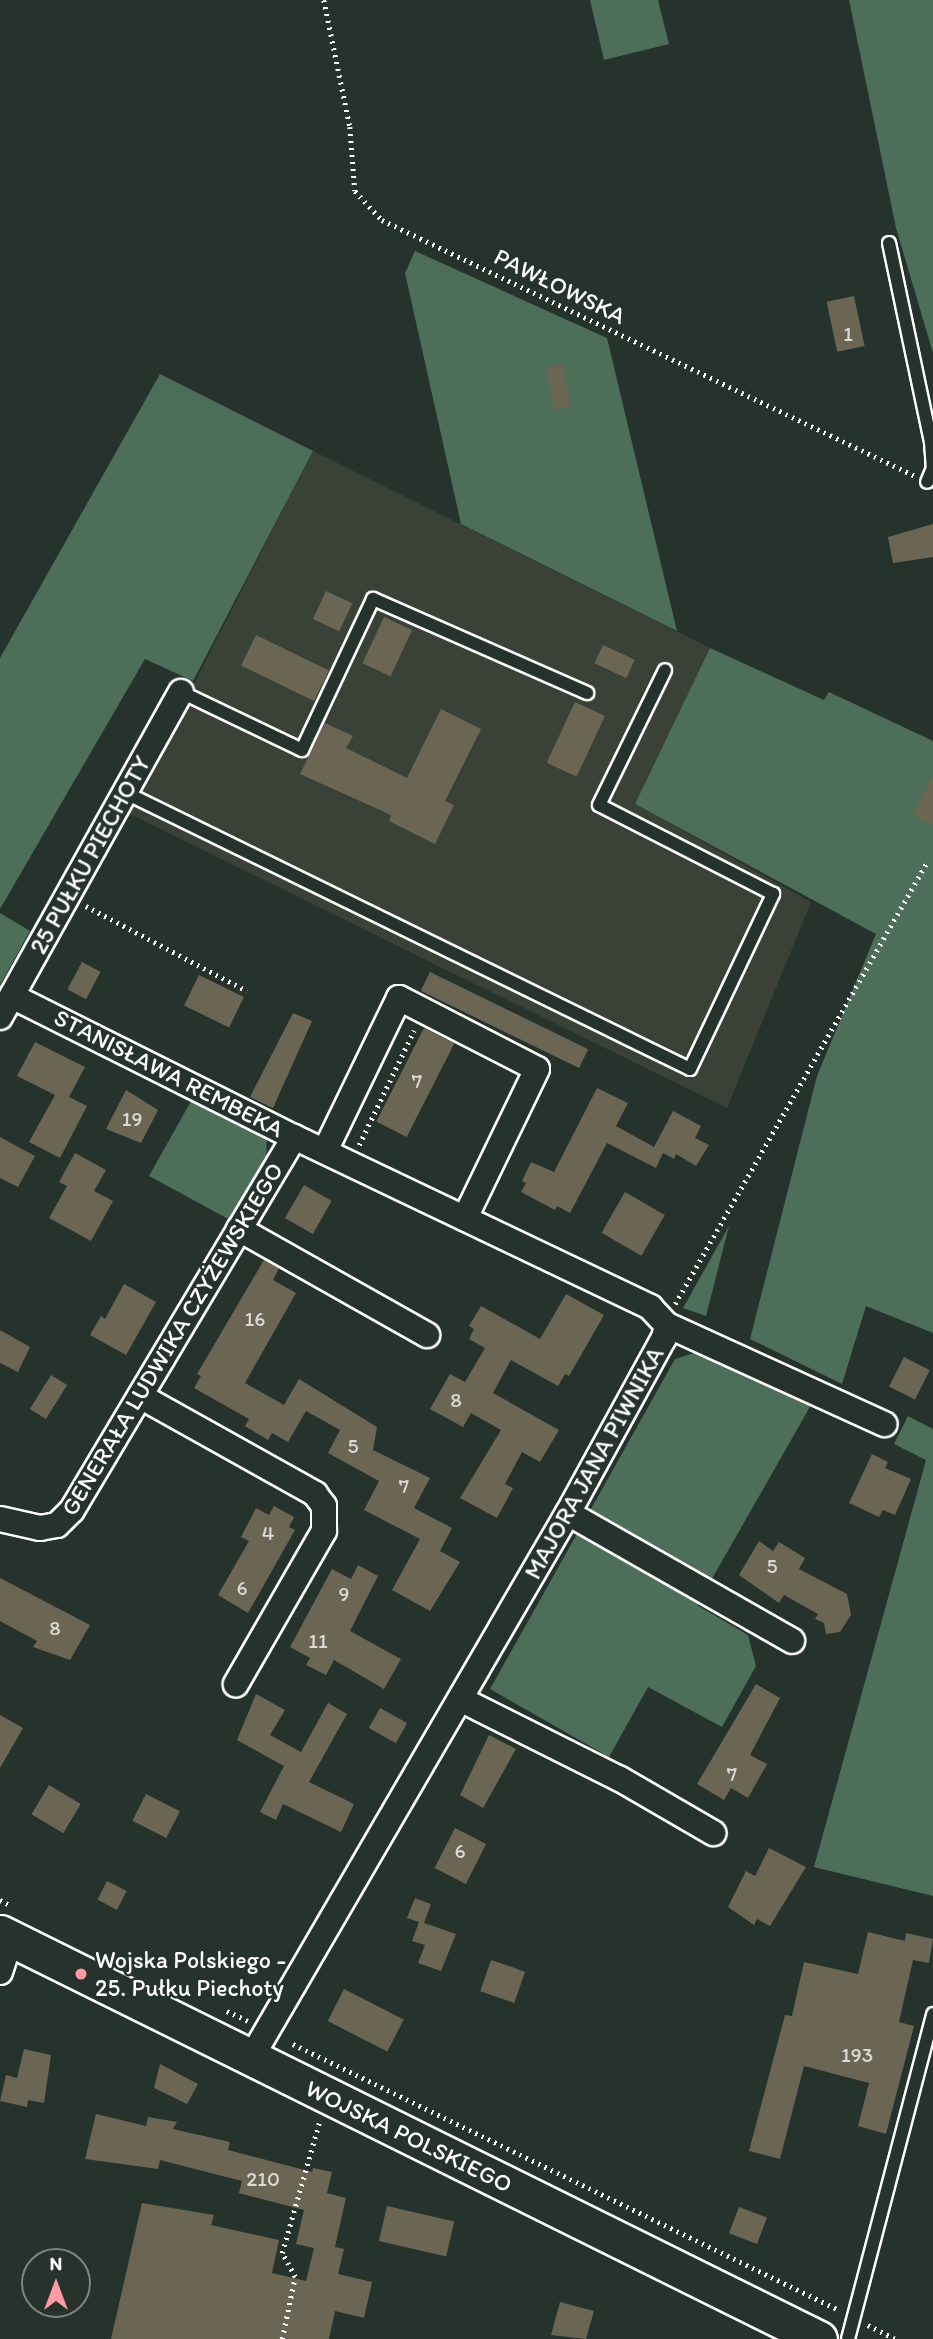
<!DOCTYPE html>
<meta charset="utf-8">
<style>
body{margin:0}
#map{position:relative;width:933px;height:2339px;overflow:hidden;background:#26332d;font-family:Itim,sans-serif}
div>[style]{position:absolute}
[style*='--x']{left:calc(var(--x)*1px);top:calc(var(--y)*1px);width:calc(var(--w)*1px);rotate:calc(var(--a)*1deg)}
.built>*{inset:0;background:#3a4238}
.green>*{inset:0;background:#4d6e58}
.building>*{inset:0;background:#6a6653;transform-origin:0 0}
.path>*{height:4.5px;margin-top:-2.25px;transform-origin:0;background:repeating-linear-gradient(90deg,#fff 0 2px,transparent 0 7px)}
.roads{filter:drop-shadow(2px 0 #fff) drop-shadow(-2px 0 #fff) drop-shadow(0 2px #fff) drop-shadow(0 -2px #fff)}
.service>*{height:12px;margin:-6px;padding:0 6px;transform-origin:6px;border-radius:6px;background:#26332d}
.minor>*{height:24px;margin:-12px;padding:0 12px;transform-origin:12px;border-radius:12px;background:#26332d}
.secondary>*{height:35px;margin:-17.5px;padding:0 17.5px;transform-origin:17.5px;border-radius:17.5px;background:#26332d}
.dots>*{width:19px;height:19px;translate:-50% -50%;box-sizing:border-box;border:4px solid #26332d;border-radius:50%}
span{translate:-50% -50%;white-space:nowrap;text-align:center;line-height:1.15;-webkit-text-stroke:5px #26332d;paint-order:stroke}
.number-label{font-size:21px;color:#dad9d4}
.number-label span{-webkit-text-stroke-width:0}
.street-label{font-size:24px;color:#fff}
.poi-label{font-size:24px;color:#fff}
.left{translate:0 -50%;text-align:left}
.north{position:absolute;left:21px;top:2248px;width:70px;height:70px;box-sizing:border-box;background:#26332d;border:2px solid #7d8581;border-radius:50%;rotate:0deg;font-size:19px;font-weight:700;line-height:28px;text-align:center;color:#fff}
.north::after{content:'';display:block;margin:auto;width:24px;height:32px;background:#ff9aa2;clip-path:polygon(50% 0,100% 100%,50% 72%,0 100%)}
</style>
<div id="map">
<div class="built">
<i style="clip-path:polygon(313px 451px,710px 648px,635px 804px,811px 902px,727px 1108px,128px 813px)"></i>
</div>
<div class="green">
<i style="clip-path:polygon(590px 0,658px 0,669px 44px,604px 60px)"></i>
<i style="clip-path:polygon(849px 0,933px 0,933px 353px,896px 228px)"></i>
<i style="clip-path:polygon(415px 251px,607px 338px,677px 631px,461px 524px,405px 273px)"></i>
<i style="clip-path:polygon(160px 374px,313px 451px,193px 681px,145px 659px,0 909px,0 658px)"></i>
<i style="clip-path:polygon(710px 648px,824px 700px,829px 692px,933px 741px,933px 1333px,866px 1306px,842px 1384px,750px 1339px,817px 1076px,876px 934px,635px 804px)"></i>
<i style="clip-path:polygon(0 913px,30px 931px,0 985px)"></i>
<i style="clip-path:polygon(195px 1094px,267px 1137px,266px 1162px,232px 1221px,149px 1176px)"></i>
<i style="clip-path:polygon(729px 1226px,706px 1316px,683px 1308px)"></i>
<i style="clip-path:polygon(700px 1351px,811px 1405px,697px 1605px,748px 1635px,756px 1666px,722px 1727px,648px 1687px,609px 1757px,490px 1689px,675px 1359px)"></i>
<i style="clip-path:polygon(908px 1416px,933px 1429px,933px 1896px,814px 1867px,926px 1460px,894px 1444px)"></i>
</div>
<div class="building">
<i style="left:854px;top:296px;width:51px;height:28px;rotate:78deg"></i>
<i style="left:562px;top:364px;width:43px;height:17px;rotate:78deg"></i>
<i style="clip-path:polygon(933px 524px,933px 557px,893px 563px,888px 537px)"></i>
<i style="left:326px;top:591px;width:29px;height:31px;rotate:25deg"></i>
<i style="left:384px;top:617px;width:31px;height:51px;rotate:25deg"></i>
<i style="left:256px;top:635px;width:81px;height:34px;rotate:26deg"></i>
<i style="left:603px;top:645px;width:35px;height:20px;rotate:25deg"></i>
<i style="left:575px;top:702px;width:33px;height:67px;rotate:25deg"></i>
<i style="clip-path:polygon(441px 709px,481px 729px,445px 801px,454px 805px,435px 844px,389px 821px,391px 815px,300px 774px,325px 723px,353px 736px,346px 748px,407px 778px)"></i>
<i style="clip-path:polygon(933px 777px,933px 825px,912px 814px)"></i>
<i style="left:82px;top:962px;width:21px;height:31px;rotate:28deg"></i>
<i style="left:430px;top:972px;width:176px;height:21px;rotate:26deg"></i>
<i style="left:199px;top:975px;width:50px;height:34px;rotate:26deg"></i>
<i style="clip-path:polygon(293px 1013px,312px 1021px,273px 1108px,250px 1097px)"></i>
<i style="left:424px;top:1028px;width:34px;height:105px;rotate:27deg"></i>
<i style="clip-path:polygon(35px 1042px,85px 1067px,69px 1097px,87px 1106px,60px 1158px,29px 1142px,55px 1095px,17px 1076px)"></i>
<i style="clip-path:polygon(597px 1088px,628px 1103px,616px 1126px,654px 1147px,673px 1111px,701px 1126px,695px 1138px,709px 1145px,696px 1166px,676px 1154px,674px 1159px,663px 1153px,656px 1168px,607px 1143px,570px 1213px,557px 1206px,555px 1210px,521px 1192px,526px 1183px,522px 1181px,531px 1162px,554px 1172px)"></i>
<i style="clip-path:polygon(126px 1090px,158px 1110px,141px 1143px,106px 1129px)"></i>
<i style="clip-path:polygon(0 1137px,35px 1156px,18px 1187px,0 1178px)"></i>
<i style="clip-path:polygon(75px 1153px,106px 1170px,94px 1191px,113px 1201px,91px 1241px,49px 1218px,67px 1186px,59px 1182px)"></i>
<i style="left:304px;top:1185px;width:32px;height:38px;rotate:30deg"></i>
<i style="left:625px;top:1192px;width:46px;height:47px;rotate:30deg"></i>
<i style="clip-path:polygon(264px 1260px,279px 1268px,273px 1280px,296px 1293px,245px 1383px,284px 1405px,299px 1379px,377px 1427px,373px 1450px,430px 1478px,414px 1508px,452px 1528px,440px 1551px,460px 1562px,430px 1611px,392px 1590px,420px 1539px,364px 1510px,379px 1481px,328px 1453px,340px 1430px,306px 1411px,288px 1442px,272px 1433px,268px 1440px,245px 1426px,249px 1419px,194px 1388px,201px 1376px,197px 1374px)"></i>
<i style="clip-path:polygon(124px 1284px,156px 1302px,126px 1355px,90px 1335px,101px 1316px,105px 1319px)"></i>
<i style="clip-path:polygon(566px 1294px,604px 1315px,569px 1376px,565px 1374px,558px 1386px,511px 1360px,493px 1393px,559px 1430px,540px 1462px,522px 1452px,505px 1484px,513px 1488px,497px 1518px,460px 1498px,501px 1430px,471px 1413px,463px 1427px,430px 1409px,450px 1374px,465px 1382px,485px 1348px,469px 1339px,474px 1329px,469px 1326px,481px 1306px,540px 1339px)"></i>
<i style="clip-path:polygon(0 1330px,30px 1347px,18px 1372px,0 1363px)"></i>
<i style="left:904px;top:1357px;width:29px;height:33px;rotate:27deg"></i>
<i style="left:51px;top:1375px;width:19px;height:40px;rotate:32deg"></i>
<i style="clip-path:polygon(872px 1454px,888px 1462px,885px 1468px,911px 1479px,895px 1515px,883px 1510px,879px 1517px,849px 1503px)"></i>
<i style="clip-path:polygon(274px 1506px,294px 1517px,289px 1527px,295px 1530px,248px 1613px,218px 1595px,249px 1541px,241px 1537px,256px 1508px,269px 1515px)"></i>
<i style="clip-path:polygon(759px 1541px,773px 1551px,779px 1542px,805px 1558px,799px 1569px,847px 1594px,851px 1615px,840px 1632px,826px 1634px,824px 1623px,815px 1619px,818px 1614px,784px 1595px,779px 1603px,739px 1575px)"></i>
<i style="clip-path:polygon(358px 1565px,378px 1576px,350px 1631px,401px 1659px,384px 1689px,334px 1660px,326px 1675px,306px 1665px,310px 1658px,290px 1647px,332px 1569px,351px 1579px)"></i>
<i style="clip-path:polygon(0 1578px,90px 1625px,70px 1660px,33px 1647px,37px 1641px,0 1621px)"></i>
<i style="clip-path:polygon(756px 1684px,780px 1698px,750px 1755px,767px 1764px,748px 1798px,731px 1788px,724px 1800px,697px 1784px)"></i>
<i style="clip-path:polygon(256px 1694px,285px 1710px,270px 1735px,301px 1752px,328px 1703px,347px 1714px,309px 1782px,354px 1804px,341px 1832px,283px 1804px,276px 1820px,260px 1812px,284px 1766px,237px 1740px)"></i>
<i style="left:380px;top:1708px;width:31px;height:23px;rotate:29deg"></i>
<i style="clip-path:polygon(0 1715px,23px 1728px,0 1768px)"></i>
<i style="clip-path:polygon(489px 1735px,516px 1749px,483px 1808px,460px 1795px)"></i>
<i style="left:49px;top:1785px;width:37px;height:34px;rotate:31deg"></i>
<i style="left:146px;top:1794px;width:38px;height:30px;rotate:27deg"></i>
<i style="left:455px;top:1828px;width:35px;height:45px;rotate:27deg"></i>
<i style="clip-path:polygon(769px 1848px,806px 1867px,770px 1926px,757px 1919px,754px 1925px,728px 1907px,746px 1871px,755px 1876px)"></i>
<i style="left:107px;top:1881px;width:22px;height:21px;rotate:27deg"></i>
<i style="clip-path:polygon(415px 1898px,431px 1904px,424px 1923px,456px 1934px,441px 1971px,418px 1963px,425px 1945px,412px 1941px,419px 1922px,407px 1918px)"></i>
<i style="clip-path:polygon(868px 1932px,905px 1941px,906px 1933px,933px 1939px,929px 1963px,913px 1960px,899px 2022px,914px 2026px,886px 2134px,858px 2126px,869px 2083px,804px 2066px,780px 2159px,749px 2151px,785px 2015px,792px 2016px,804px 1962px,858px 1974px)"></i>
<i style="left:491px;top:1960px;width:36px;height:33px;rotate:19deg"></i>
<i style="left:344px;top:1989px;width:67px;height:36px;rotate:27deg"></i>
<i style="clip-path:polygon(24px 2049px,51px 2055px,44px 2103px,28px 2100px,27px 2107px,0 2101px,6px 2075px,17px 2078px)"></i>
<i style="clip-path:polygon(160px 2064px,198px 2084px,187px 2104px,154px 2088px)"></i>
<i style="clip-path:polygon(96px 2114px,146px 2126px,148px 2117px,177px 2122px,173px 2129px,230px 2142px,228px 2150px,312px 2172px,313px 2168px,332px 2172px,327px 2193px,346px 2198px,335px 2247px,344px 2249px,338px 2274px,372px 2282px,364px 2318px,335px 2311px,329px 2339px,111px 2339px,142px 2203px,214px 2215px,211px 2225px,279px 2240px,272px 2273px,306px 2281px,314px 2248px,296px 2244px,304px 2210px,239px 2193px,242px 2181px,160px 2160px,158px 2169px,85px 2159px)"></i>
<i style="left:387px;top:2206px;width:69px;height:36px;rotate:13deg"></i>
<i style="left:739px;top:2207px;width:30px;height:28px;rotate:21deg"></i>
<i style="clip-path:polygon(560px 2302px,594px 2311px,586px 2339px,551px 2335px)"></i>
</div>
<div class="path">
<i style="--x:324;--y:0;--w:130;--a:78.4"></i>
<i style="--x:350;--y:127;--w:64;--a:85.5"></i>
<i style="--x:355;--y:191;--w:40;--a:47"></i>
<i style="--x:382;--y:220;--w:591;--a:25.65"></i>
<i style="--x:86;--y:906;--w:182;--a:27.8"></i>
<i style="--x:359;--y:1145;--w:127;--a:-64.4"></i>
<i style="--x:675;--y:1304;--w:507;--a:-60.3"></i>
<i style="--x:0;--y:1900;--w:13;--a:27"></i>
<i style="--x:227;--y:2011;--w:23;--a:25"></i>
<i style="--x:293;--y:2044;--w:607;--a:25.97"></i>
<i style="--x:868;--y:2325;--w:31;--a:27"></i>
<i style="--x:282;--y:2339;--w:63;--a:-78.2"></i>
<i style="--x:295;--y:2277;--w:27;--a:-118"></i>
<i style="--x:282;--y:2253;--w:135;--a:-74.1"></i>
</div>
<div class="roads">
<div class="service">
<i style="--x:889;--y:243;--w:203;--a:78.1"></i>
<i style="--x:931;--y:442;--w:26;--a:86"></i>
<i style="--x:933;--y:468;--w:15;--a:113"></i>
<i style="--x:181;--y:692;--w:134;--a:25.6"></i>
<i style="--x:302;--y:750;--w:167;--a:-64.8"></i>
<i style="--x:373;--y:599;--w:234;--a:23.7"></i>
<i style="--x:124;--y:792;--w:630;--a:26.08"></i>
<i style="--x:690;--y:1069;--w:194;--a:-64.6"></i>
<i style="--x:773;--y:894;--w:195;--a:-152.9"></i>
<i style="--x:599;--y:805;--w:150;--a:-63.9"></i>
<i style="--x:848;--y:2339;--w:336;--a:-75.3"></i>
</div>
<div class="minor">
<i style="--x:12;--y:996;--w:315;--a:26.6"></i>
<i style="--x:294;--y:1137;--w:395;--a:25.5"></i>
<i style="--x:650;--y:1307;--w:25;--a:47"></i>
<i style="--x:667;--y:1325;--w:239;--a:24.5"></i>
<i style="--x:0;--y:1017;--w:372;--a:-60.9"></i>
<i style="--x:325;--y:1151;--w:170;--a:-64.2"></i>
<i style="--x:399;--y:998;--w:155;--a:27.2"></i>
<i style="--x:537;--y:1069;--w:163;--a:115.8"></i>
<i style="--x:239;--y:1229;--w:216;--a:29.4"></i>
<i style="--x:140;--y:1396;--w:201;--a:29.2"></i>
<i style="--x:315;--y:1494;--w:15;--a:53"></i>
<i style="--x:324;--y:1506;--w:25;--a:90"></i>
<i style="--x:324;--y:1531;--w:177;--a:119.9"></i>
<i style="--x:568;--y:1513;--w:258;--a:29.7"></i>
<i style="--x:0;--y:1519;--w:41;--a:12.7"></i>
<i style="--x:40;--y:1528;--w:17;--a:-10"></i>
<i style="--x:57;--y:1525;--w:21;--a:-45"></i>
<i style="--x:72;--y:1510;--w:434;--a:-59.2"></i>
<i style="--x:462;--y:1700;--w:177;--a:26.6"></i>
<i style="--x:620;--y:1779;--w:108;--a:30.1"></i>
<i style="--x:0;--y:1972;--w:35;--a:-72"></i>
<i style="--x:251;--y:2058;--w:630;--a:-59.82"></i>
<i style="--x:568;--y:1513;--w:200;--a:-61.3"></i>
<i style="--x:664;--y:1338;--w:13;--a:-77"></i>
</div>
<div class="secondary">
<i style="--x:0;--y:1933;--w:914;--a:26.37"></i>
</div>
</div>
<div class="dots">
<i style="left:81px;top:1974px;background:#ff9aa2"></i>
</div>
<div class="number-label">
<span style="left:848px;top:334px">1</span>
<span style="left:417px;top:1081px">7</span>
<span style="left:132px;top:1119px">19</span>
<span style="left:255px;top:1319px">16</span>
<span style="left:456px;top:1400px">8</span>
<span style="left:353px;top:1446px">5</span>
<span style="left:404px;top:1486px">7</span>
<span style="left:268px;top:1533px">4</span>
<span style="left:772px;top:1566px">5</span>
<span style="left:242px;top:1588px">6</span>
<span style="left:344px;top:1594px">9</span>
<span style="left:55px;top:1628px">8</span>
<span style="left:318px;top:1641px">11</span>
<span style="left:732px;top:1774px">7</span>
<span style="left:460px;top:1851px">6</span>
<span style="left:857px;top:2055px">193</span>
<span style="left:263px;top:2179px">210</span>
</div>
<div class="street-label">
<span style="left:560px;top:286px;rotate:26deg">PAWŁOWSKA</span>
<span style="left:90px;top:855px;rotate:-61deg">25 PUŁKU PIECHOTY</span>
<span style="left:169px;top:1073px;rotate:27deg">STANISŁAWA REMBEKA</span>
<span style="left:172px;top:1339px;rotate:-59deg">GENERAŁA LUDWIKA CZYŻEWSKIEGO</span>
<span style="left:594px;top:1463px;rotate:-61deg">MAJORA JANA PIWNIKA</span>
<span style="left:409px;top:2136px;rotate:26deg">WOJSKA POLSKIEGO</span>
</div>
<div class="poi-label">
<span class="left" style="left:95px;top:1974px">Wojska Polskiego -<br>25. Pułku Piechoty</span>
</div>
<div class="north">N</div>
</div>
